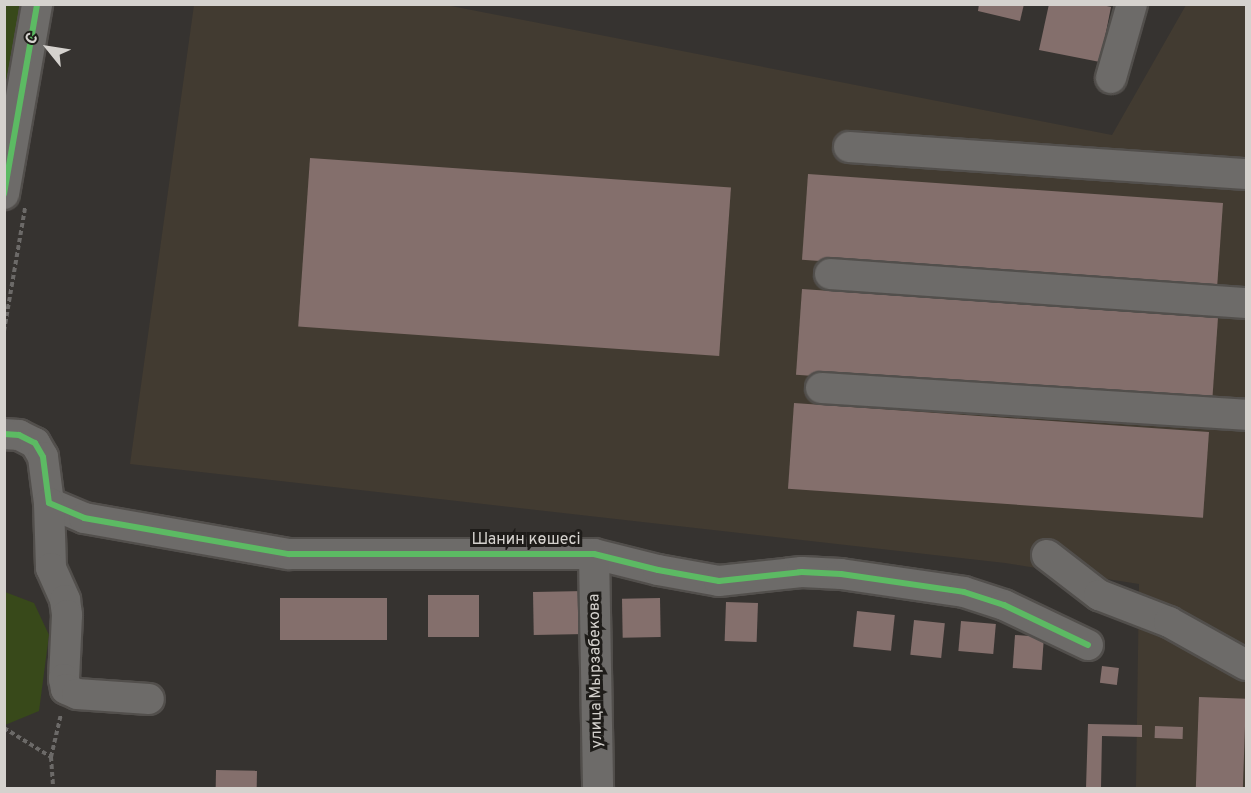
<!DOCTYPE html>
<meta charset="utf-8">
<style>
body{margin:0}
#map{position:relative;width:1251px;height:793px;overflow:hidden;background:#363330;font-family:Overpass,sans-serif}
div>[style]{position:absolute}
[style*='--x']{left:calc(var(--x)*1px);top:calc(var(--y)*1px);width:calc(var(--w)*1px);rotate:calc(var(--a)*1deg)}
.built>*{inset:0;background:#423b31}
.green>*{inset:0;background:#38491a}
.building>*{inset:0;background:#846f6c;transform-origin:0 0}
.path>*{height:4px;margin-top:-2px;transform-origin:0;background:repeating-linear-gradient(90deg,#6c6a68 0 4.5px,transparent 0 7.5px)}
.roads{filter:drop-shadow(2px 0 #524f4c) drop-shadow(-2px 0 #524f4c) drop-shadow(0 2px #524f4c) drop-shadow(0 -2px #524f4c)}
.minor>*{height:30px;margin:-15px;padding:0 15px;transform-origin:15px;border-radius:15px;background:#6d6b69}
.cycleway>*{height:6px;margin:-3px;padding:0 3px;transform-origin:3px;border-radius:3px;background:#5cba63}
span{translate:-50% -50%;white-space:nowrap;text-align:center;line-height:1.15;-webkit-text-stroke:6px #1e1c19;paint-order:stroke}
.street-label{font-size:16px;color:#d5d2ce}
.frame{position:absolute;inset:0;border:6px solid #d5d2ce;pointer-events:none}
.north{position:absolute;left:18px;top:18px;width:60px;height:60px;-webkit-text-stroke:4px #1e1c19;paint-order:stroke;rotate:300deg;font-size:16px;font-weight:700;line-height:24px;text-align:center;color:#d5d2ce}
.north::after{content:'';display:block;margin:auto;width:21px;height:27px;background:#d5d2ce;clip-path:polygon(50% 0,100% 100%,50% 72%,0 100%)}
</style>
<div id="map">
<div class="built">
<i style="clip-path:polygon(194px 5px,446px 5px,1112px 135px,1186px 5px,1246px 5px,1246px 788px,1136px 788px,1139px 584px,1005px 563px,130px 464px)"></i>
</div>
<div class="green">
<i style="clip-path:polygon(5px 5px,22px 5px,5px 98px)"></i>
<i style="clip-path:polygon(5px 592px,34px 603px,49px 635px,39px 711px,5px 725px)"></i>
</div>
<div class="building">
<i style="clip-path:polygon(979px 4px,1024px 4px,1020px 21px,978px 11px)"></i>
<i style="clip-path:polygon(1049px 4px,1098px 4px,1111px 7px,1100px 62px,1039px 50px)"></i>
<i style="left:310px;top:158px;width:422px;height:169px;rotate:4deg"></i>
<i style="left:808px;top:174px;width:416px;height:86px;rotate:4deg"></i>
<i style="left:802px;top:289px;width:417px;height:86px;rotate:4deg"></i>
<i style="left:794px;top:403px;width:416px;height:86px;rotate:4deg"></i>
<i style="left:585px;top:591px;width:43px;height:52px;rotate:89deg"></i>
<i style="left:428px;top:595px;width:51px;height:42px"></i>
<i style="left:387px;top:598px;width:42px;height:107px;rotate:90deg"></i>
<i style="left:660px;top:598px;width:39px;height:38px;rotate:89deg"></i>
<i style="left:726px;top:602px;width:32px;height:39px;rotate:2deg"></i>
<i style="left:857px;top:611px;width:38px;height:36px;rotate:6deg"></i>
<i style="left:914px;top:620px;width:31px;height:35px;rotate:6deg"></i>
<i style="left:961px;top:621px;width:35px;height:30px;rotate:5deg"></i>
<i style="left:1015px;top:635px;width:29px;height:33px;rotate:4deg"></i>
<i style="left:1102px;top:666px;width:17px;height:17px;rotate:7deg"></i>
<i style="left:1199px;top:697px;width:47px;height:91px;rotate:2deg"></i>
<i style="clip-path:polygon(1088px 724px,1142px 725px,1142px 737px,1102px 736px,1101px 788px,1086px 788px)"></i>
<i style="left:1155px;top:726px;width:28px;height:12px;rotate:2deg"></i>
<i style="left:216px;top:770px;width:41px;height:18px;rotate:1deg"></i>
</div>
<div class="path">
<i style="--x:4;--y:331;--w:125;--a:-80.3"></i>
<i style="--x:4;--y:728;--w:55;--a:31.7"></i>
<i style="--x:51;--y:757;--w:31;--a:86"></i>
<i style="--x:51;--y:757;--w:44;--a:-76.9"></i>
</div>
<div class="roads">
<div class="minor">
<i style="--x:1111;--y:78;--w:77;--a:-74.2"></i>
<i style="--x:849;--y:147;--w:398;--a:3.9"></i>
<i style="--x:4;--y:194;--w:193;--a:-80.1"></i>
<i style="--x:830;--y:274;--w:417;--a:4"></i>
<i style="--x:821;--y:388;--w:426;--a:3.6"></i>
<i style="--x:4;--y:434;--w:15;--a:4"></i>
<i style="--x:19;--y:435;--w:18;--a:27"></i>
<i style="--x:35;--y:443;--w:16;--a:60"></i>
<i style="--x:43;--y:457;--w:46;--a:82.6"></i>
<i style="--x:49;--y:503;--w:38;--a:23"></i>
<i style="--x:84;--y:518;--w:208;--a:10"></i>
<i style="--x:289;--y:554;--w:305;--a:0"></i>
<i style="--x:594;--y:554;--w:66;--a:14"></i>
<i style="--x:658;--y:570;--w:62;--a:10.2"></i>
<i style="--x:719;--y:581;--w:83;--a:-6.2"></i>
<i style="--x:802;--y:572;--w:39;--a:3"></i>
<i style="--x:841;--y:574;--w:124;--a:8.3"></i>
<i style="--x:964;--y:592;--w:42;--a:18"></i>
<i style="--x:1004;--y:605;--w:93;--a:25.5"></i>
<i style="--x:49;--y:503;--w:65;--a:88.2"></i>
<i style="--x:51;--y:568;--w:35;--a:66"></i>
<i style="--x:65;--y:600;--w:15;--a:82"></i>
<i style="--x:67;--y:615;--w:64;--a:92.7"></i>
<i style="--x:64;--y:679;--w:10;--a:79"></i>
<i style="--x:66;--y:689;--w:12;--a:24"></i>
<i style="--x:77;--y:694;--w:72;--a:4"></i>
<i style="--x:594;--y:554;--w:234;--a:89"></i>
<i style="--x:1047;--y:555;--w:66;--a:37.6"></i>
<i style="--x:1099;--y:595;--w:75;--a:21.1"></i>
<i style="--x:1169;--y:622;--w:88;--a:29.2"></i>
</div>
</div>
<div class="cycleway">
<i style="--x:4;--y:194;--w:193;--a:-80.1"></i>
<i style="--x:4;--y:434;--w:15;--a:4"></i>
<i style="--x:19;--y:435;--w:18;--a:27"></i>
<i style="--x:35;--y:443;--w:16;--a:60"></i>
<i style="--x:43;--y:457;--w:46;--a:82.6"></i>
<i style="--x:49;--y:503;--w:38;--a:23"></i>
<i style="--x:84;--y:518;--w:208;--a:10"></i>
<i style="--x:289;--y:554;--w:305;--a:0"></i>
<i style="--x:594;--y:554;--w:66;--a:14"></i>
<i style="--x:658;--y:570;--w:62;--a:10.2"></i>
<i style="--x:719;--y:581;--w:83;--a:-6.2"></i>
<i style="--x:802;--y:572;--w:39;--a:3"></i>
<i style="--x:841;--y:574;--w:124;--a:8.3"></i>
<i style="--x:964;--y:592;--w:42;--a:18"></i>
<i style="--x:1004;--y:605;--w:93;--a:25.5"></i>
</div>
<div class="street-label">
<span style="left:526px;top:540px">Шанин көшесі</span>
<span style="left:596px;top:671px;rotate:-91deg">улица Мырзабекова</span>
</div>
<div class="frame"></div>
<div class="north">С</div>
</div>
